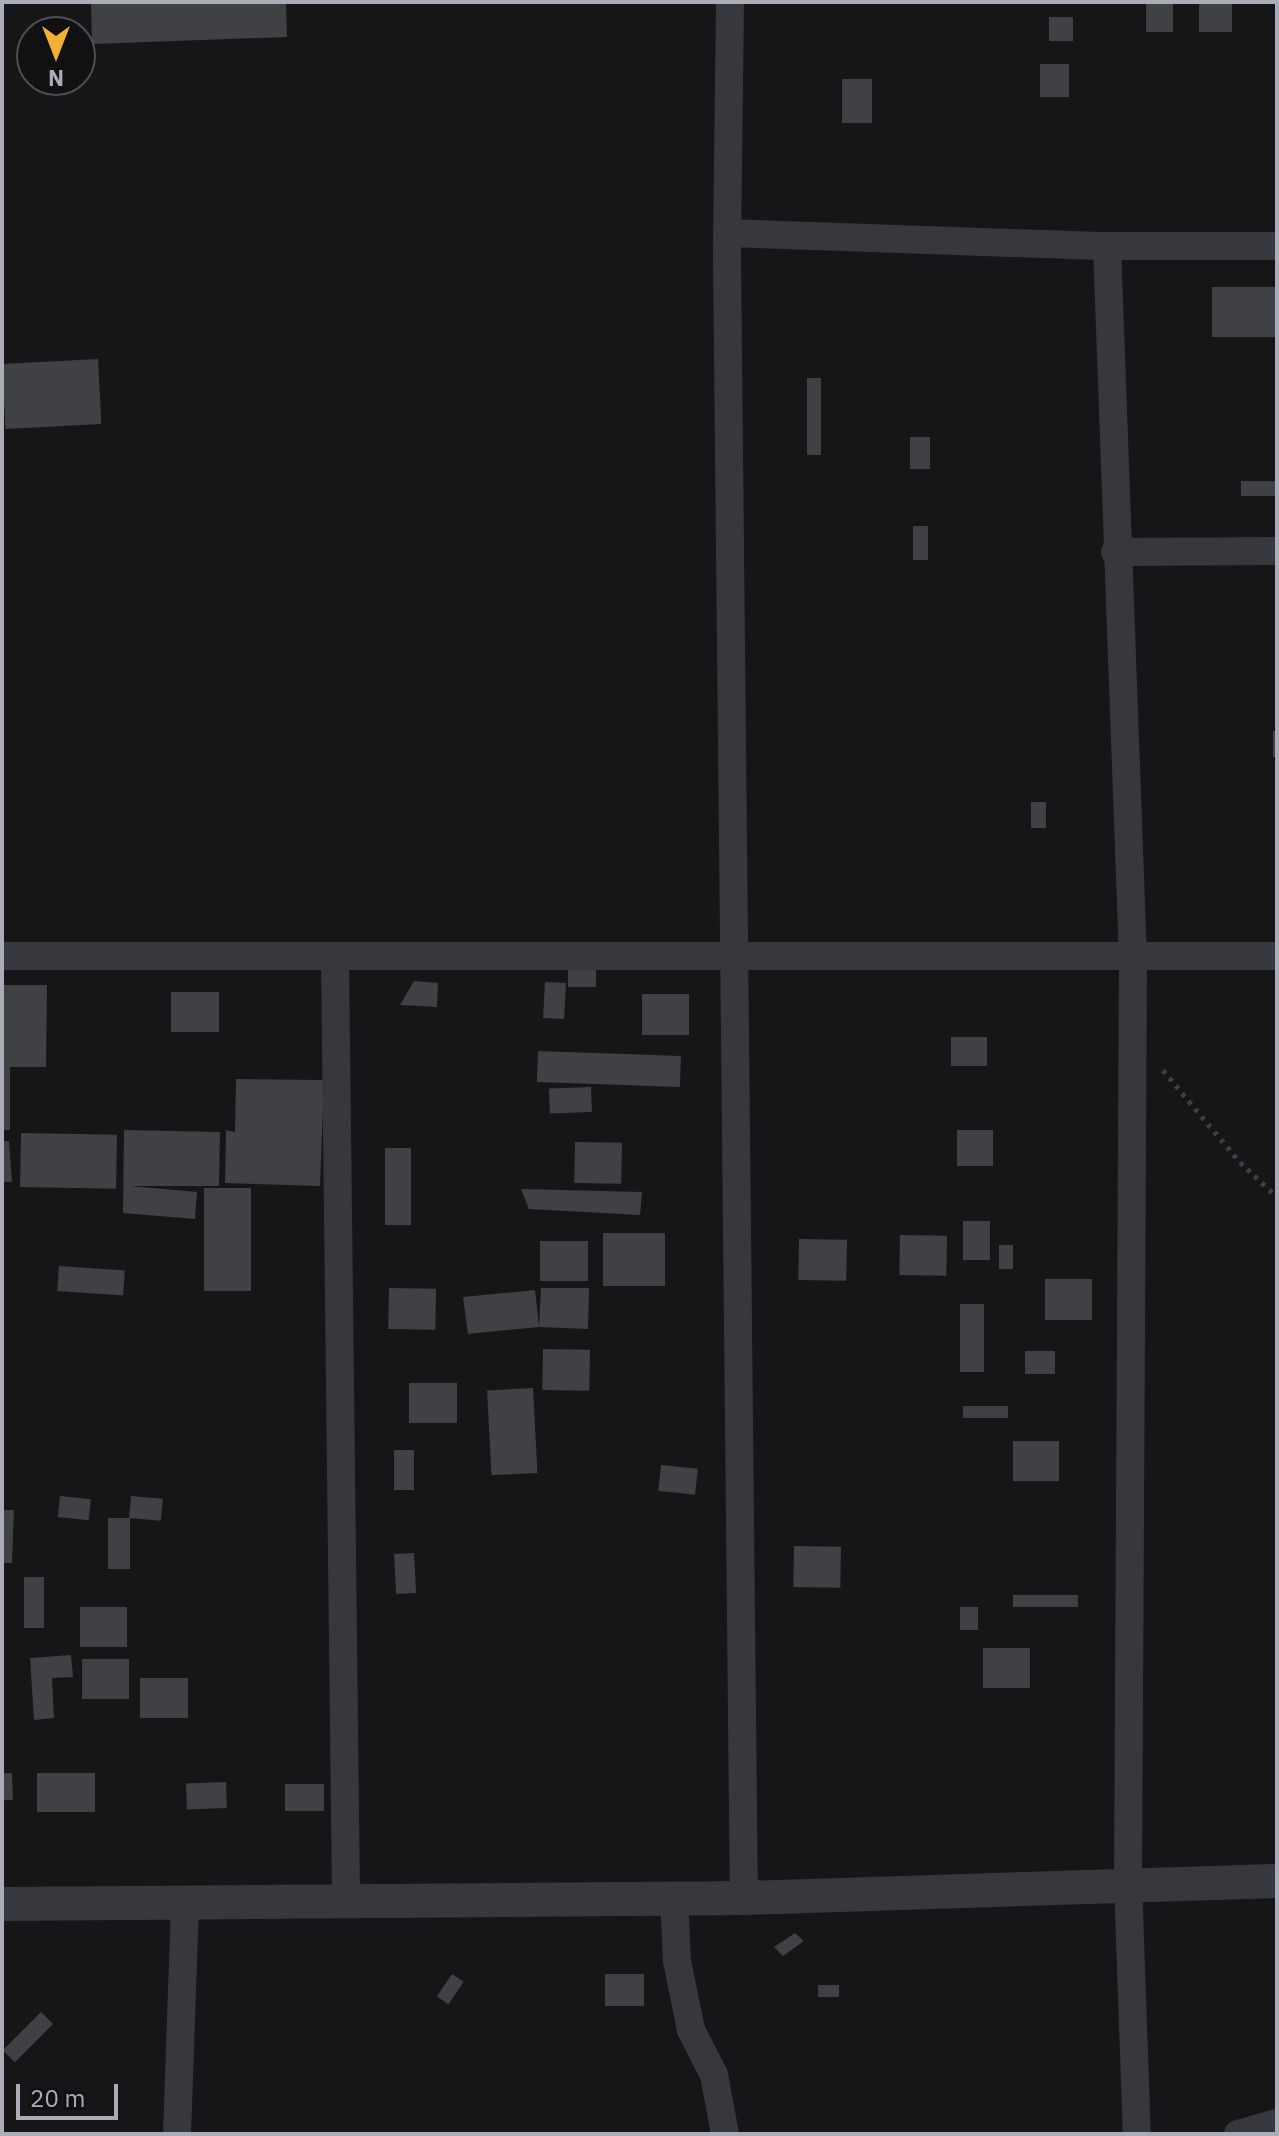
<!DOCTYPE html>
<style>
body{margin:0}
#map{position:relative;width:1279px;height:2136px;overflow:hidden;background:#161618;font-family:"IBM Plex Sans",sans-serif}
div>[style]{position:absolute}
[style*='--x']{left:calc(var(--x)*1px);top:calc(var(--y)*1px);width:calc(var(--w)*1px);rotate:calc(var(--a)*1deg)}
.building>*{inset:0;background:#404145;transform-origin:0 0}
.path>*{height:5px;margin-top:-2.5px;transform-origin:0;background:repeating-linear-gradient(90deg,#3d3f44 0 4px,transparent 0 10px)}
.minor>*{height:28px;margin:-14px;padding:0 14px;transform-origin:14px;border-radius:14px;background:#37383d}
.tertiary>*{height:34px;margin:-17px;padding:0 17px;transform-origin:17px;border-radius:17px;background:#37383d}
span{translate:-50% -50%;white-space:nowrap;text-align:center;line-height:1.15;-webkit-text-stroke:8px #111113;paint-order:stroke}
.frame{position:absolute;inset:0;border:4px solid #a8adb8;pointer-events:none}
.north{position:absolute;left:16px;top:16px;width:80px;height:80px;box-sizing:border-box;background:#111113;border:2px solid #4d4f55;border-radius:50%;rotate:180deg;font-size:22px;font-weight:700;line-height:32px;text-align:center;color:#a8adb8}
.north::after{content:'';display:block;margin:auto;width:28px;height:36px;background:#f2b134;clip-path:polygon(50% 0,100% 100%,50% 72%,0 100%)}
.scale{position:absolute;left:16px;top:2084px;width:102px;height:36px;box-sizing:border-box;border:4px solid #a8adb8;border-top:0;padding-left:10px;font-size:24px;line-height:28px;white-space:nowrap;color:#a8adb8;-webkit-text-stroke:6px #111113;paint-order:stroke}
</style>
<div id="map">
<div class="building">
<i style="clip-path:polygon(91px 2px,286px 2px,287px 37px,92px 44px)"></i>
<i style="left:1146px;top:2px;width:27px;height:30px"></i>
<i style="left:1199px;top:2px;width:33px;height:30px"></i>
<i style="left:1049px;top:17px;width:24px;height:24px"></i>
<i style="left:1040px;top:64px;width:29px;height:33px"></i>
<i style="left:842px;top:79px;width:30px;height:44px"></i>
<i style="left:1212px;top:287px;width:65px;height:50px"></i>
<i style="left:98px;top:359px;width:65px;height:96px;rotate:87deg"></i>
<i style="left:807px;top:378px;width:14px;height:77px"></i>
<i style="left:910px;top:437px;width:20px;height:32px"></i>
<i style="left:1241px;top:481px;width:36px;height:15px"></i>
<i style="left:913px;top:526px;width:15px;height:34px"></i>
<i style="left:1273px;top:731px;width:4px;height:26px"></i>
<i style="left:1031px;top:802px;width:15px;height:26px"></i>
<i style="left:568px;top:970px;width:28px;height:17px"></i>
<i style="clip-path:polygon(414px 981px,438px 983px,437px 1007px,400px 1005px)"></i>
<i style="left:545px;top:982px;width:21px;height:36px;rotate:3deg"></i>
<i style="clip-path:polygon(2px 985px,47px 985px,46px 1067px,10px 1067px,10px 1130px,2px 1130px)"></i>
<i style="left:171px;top:992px;width:48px;height:40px"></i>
<i style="left:642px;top:994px;width:47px;height:41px"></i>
<i style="left:951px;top:1037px;width:36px;height:29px"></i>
<i style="left:538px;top:1051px;width:143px;height:31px;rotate:2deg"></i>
<i style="clip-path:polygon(236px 1079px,324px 1080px,320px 1186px,225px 1183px,226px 1130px,235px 1132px)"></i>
<i style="left:591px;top:1087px;width:25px;height:42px;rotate:88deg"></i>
<i style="clip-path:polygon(124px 1130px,220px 1132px,219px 1186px,130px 1186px,197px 1192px,195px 1219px,123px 1213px)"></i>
<i style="left:957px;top:1130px;width:36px;height:36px"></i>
<i style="left:21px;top:1133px;width:96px;height:54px;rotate:1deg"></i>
<i style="clip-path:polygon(2px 1141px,9px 1141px,12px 1182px,2px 1182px)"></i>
<i style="left:575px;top:1142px;width:47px;height:41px;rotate:1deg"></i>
<i style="left:385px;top:1148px;width:26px;height:77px"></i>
<i style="left:204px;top:1188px;width:47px;height:103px"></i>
<i style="clip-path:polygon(521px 1189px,642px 1192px,640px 1215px,529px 1209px)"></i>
<i style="left:963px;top:1221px;width:27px;height:39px"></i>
<i style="left:665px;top:1233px;width:53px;height:62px;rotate:90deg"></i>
<i style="left:900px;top:1235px;width:47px;height:40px;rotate:1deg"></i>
<i style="left:799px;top:1239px;width:48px;height:41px;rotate:1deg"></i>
<i style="left:540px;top:1241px;width:48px;height:40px"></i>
<i style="left:999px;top:1245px;width:14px;height:24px"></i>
<i style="left:59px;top:1266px;width:66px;height:25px;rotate:4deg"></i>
<i style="left:1045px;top:1279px;width:47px;height:41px"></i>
<i style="left:389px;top:1288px;width:47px;height:41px;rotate:1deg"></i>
<i style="clip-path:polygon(541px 1288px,589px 1288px,588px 1329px,539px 1327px,468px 1334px,463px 1297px,535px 1290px,539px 1327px)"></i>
<i style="left:960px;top:1304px;width:24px;height:68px"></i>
<i style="left:543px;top:1349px;width:47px;height:41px;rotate:1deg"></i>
<i style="left:1025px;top:1351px;width:30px;height:23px"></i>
<i style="left:409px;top:1383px;width:48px;height:40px"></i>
<i style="left:533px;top:1388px;width:85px;height:46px;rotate:87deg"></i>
<i style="left:963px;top:1406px;width:45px;height:12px"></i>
<i style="left:1013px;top:1441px;width:46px;height:40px"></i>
<i style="left:394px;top:1450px;width:20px;height:40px"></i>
<i style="left:661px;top:1465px;width:37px;height:26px;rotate:6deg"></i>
<i style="left:60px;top:1496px;width:31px;height:21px;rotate:6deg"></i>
<i style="left:131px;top:1496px;width:32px;height:22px;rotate:5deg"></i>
<i style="clip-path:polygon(2px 1510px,14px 1510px,12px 1563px,2px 1563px)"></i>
<i style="left:108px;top:1518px;width:22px;height:51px"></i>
<i style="left:794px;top:1546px;width:47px;height:41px;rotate:1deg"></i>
<i style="left:414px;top:1553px;width:40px;height:20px;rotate:87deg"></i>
<i style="left:24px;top:1577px;width:20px;height:51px"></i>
<i style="left:1013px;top:1595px;width:65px;height:12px"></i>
<i style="left:80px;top:1607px;width:47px;height:40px"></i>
<i style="left:960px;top:1607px;width:18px;height:23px"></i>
<i style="left:983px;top:1648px;width:47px;height:40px"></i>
<i style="clip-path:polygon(71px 1655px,73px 1677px,52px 1678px,54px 1718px,34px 1720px,30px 1658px)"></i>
<i style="left:82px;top:1659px;width:47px;height:40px"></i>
<i style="left:140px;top:1678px;width:48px;height:40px"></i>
<i style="left:12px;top:1773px;width:27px;height:10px;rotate:88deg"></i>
<i style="left:37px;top:1773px;width:58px;height:39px"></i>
<i style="left:226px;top:1782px;width:26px;height:40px;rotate:88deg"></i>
<i style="left:285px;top:1784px;width:39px;height:27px"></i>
<i style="clip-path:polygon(795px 1933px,804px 1941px,783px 1956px,774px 1947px)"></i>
<i style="left:452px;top:1974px;width:14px;height:27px;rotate:34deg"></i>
<i style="left:605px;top:1974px;width:39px;height:32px"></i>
<i style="left:818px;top:1985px;width:21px;height:12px"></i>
<i style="left:41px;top:2012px;width:17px;height:54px;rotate:45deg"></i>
</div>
<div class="path">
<i style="--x:1163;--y:1070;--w:120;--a:50.1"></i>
<i style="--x:1240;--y:1162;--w:51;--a:43.4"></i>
</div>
<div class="minor">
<i style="--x:730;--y:2;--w:256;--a:90.7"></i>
<i style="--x:727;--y:258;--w:1640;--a:89.41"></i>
<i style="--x:727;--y:233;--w:380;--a:2"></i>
<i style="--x:1107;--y:246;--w:170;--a:0"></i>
<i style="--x:1107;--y:246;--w:711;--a:87.91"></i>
<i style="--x:1133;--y:957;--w:925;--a:90.31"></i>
<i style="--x:1128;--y:1882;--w:252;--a:88"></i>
<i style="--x:1115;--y:552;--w:162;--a:-0.4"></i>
<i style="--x:2;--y:956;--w:1275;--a:0"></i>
<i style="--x:335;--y:957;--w:945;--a:89.33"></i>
<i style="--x:674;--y:1898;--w:63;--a:87.3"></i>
<i style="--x:677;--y:1961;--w:70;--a:78.5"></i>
<i style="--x:691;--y:2030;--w:51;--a:62.9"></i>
<i style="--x:714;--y:2075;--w:60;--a:79.4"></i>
<i style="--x:177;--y:2134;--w:233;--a:-88"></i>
<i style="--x:1238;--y:2134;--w:41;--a:-15.8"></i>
</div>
<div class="tertiary">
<i style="--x:2;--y:1904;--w:742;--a:-0.46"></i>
<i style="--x:744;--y:1898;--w:533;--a:-1.83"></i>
</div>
<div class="frame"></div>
<div class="north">N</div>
<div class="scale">20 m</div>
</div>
